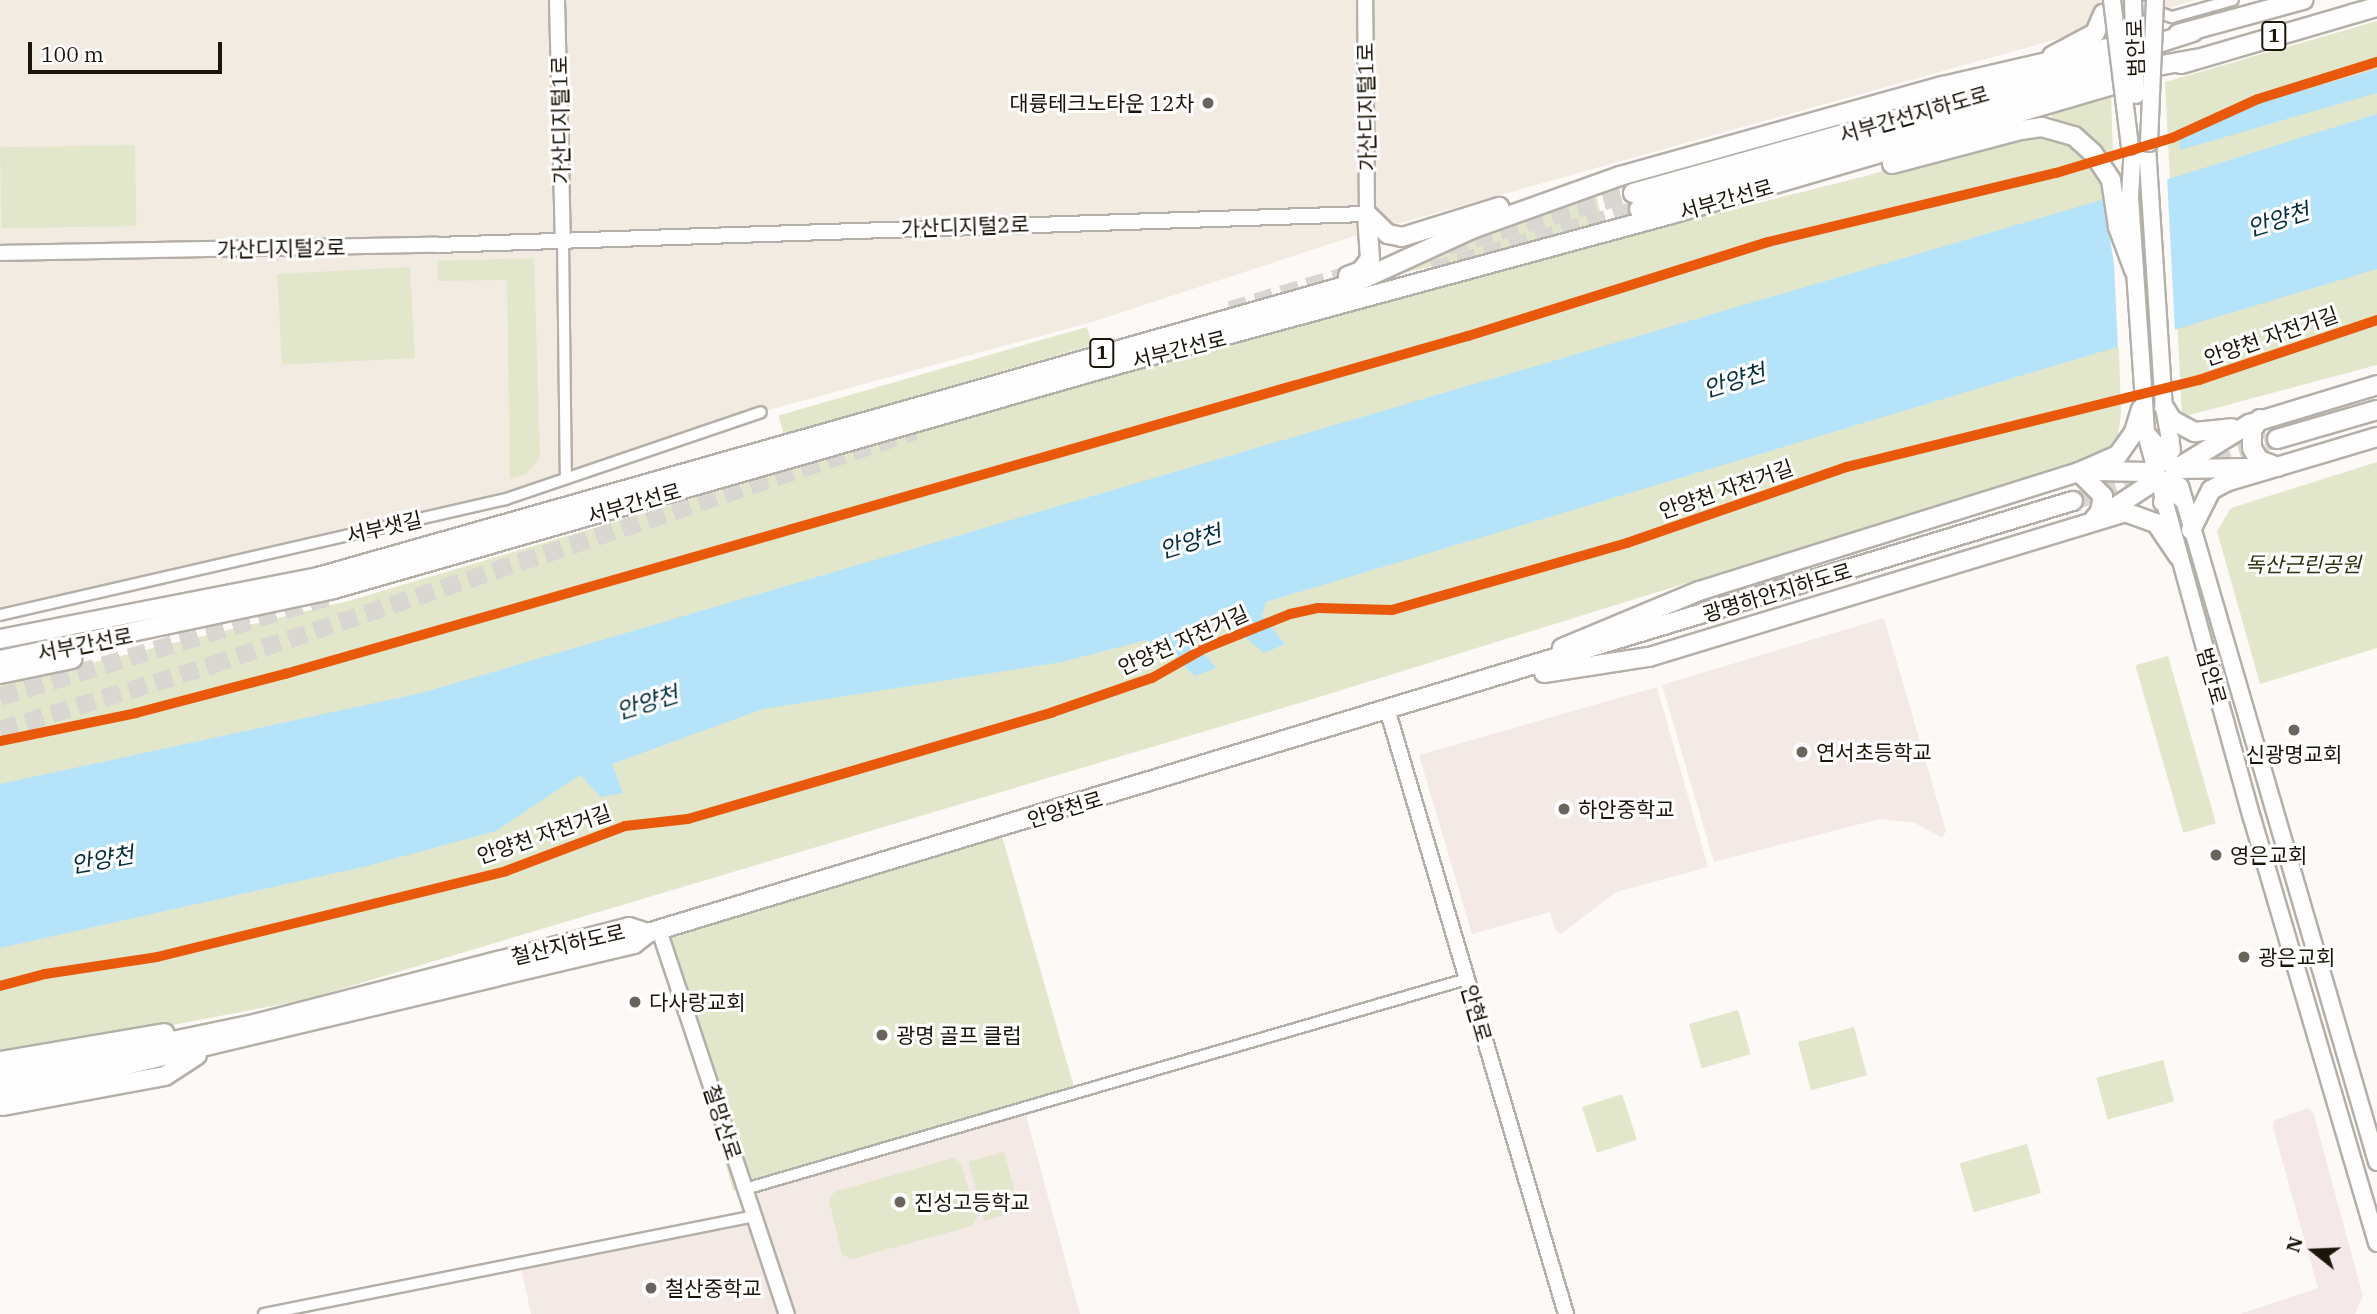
<!DOCTYPE html>
<meta charset="utf-8">
<style>
body{margin:0}
#map{position:relative;width:2377px;height:1314px;overflow:hidden;background:#fcf9f6;font-family:"IBM Plex Serif","Noto Sans KR",serif}
div>[style]{position:absolute}
[style*='--x']{left:calc(var(--x)*1px);top:calc(var(--y)*1px);width:calc(var(--w)*1px);rotate:calc(var(--a)*1deg)}
.commercial>*{inset:0;background:#f4e9e8}
.built>*{inset:0;background:#f2ebe1}
.education>*{inset:0;background:#f3e9e5}
.green>*{inset:0;background:#e2e7cb;transform-origin:0 0}
.water>*{inset:0;background:#b5e4fa}
.pier>*{inset:0;background:#fcf9f6}
.primary-tunnel>*{height:18px;margin-top:-9px;transform-origin:0;background:repeating-linear-gradient(90deg,#dad7d2 0 18px,transparent 0 27px)}
.trunk-tunnel>*{height:18px;margin-top:-9px;transform-origin:0;background:repeating-linear-gradient(90deg,#dad7d2 0 18px,transparent 0 27px)}
.roads{filter:drop-shadow(2px 0 #b4afa8) drop-shadow(-2px 0 #b4afa8) drop-shadow(0 2px #b4afa8) drop-shadow(0 -2px #b4afa8)}
.minor>*{height:10px;margin:-5px;padding:0 5px;transform-origin:5px;border-radius:5px;background:#fffefe}
.tertiary>*{height:14px;margin:-7px;padding:0 7px;transform-origin:7px;border-radius:7px;background:#fffefe}
.secondary>*{height:16px;margin:-8px;padding:0 8px;transform-origin:8px;border-radius:8px;background:#fffefe}
.primary>*{height:18px;margin:-9px;padding:0 9px;transform-origin:9px;border-radius:9px;background:#fffefe}
.trunk>*{height:18px;margin:-9px;padding:0 9px;transform-origin:9px;border-radius:9px;background:#fffefe}
.bridges{filter:drop-shadow(2px 0 #b4afa8) drop-shadow(-2px 0 #b4afa8) drop-shadow(0 2px #b4afa8) drop-shadow(0 -2px #b4afa8)}
.secondary-bridge>*{height:16px;margin:-8px;padding:0 8px;transform-origin:8px;border-radius:8px;background:#fffefe}
.cycleway>*{height:10px;margin:-5px;padding:0 5px;transform-origin:5px;border-radius:5px;background:#e8590c}
.dots>*{width:19px;height:19px;translate:-50% -50%;box-sizing:border-box;border:4px solid #fff;border-radius:50%}
span{translate:-50% -50%;white-space:nowrap;text-align:center;line-height:1.15;-webkit-text-stroke:6px #fff;paint-order:stroke}
.shield-label span{padding:2px 5px;background:#fff;border:2px solid;border-radius:5px;-webkit-text-stroke-width:0}
.shield-label{font-size:19px;color:#1c1509;font-weight:700}
.street-label{font-size:21px;color:#1c1509}
.poi-label{font-size:21px;color:#1c1509}
.right{translate:-100% -50%;text-align:right}
.left{translate:0 -50%;text-align:left}
.park-label{font-size:21px;color:#2c3210;font-style:italic}
.water-label{font-size:23px;color:#032f3f;font-style:italic}
.north{position:absolute;left:2279px;top:1216px;width:70px;height:70px;-webkit-text-stroke:5px #fff;paint-order:stroke;rotate:288deg;font-size:19px;font-weight:700;line-height:28px;text-align:center;color:#1c1509}
.north::after{content:'';display:block;margin:auto;width:24px;height:32px;background:#1c1509;clip-path:polygon(50% 0,100% 100%,50% 72%,0 100%)}
.scale{position:absolute;left:28px;top:42px;width:194px;height:32px;box-sizing:border-box;border:4px solid #1c1509;border-top:0;padding-left:9px;font-size:21px;line-height:24px;white-space:nowrap;color:#1c1509;-webkit-text-stroke:5px #fff;paint-order:stroke}
</style>
<div id="map">
<div class="commercial">
<i style="clip-path:polygon(2308px 1108px,2313px 1112px,2363px 1296px,2355px 1314px,2240px 1314px,2318px 1288px,2273px 1128px,2275px 1120px)"></i>
</div>
<div class="built">
<i style="clip-path:polygon(0 0,2196px 0,1354px 236px,1092px 322px,761px 412px,428px 516px,0 607px)"></i>
</div>
<div class="education">
<i style="clip-path:polygon(1884px 618px,1946px 831px,1942px 838px,1915px 823px,1879px 819px,1714px 862px,1662px 685px)"></i>
<i style="clip-path:polygon(1657px 687px,1708px 867px,1616px 892px,1561px 934px,1556px 931px,1550px 912px,1472px 934px,1419px 755px)"></i>
<i style="clip-path:polygon(1024px 1108px,1080px 1314px,531px 1314px,520px 1263px,754px 1216px,745px 1189px)"></i>
</div>
<div class="green">
<i style="clip-path:polygon(2377px 21px,2377px 365px,2182px 417px,2165px 82px)"></i>
<i style="clip-path:polygon(2111px 92px,2121px 414px,2118px 437px,2109px 452px,1316px 698px,304px 1000px,0 1058px,0 685px,352px 600px,1139px 366px,1214px 350px,1486px 271px,1862px 177px,2021px 132px,2052px 120px,2051px 111px)"></i>
<i style="left:135px;top:145px;width:81px;height:135px;rotate:89deg"></i>
<i style="clip-path:polygon(1595px 191px,1604px 226px,1395px 275px,1434px 252px)"></i>
<i style="clip-path:polygon(534px 258px,540px 458px,525px 475px,510px 479px,507px 280px,438px 281px,437px 261px)"></i>
<i style="left:410px;top:267px;width:91px;height:133px;rotate:87deg"></i>
<i style="left:1087px;top:327px;width:19px;height:321px;rotate:74deg"></i>
<i style="clip-path:polygon(2377px 462px,2377px 648px,2260px 684px,2217px 531px,2231px 508px)"></i>
<i style="left:2168px;top:656px;width:174px;height:34px;rotate:74deg"></i>
<i style="left:1000px;top:829px;width:274px;height:356px;rotate:74deg"></i>
<i style="left:1738px;top:1010px;width:46px;height:51px;rotate:74deg"></i>
<i style="left:1854px;top:1027px;width:50px;height:58px;rotate:75deg"></i>
<i style="left:2163px;top:1060px;width:43px;height:69px;rotate:75deg"></i>
<i style="left:1622px;top:1094px;width:48px;height:42px;rotate:72deg"></i>
<i style="left:2027px;top:1144px;width:51px;height:70px;rotate:74deg"></i>
<i style="left:1004px;top:1152px;width:61px;height:37px;rotate:75deg"></i>
<i style="clip-path:polygon(953px 1158px,960px 1162px,977px 1216px,972px 1226px,852px 1259px,842px 1255px,829px 1200px,834px 1192px)"></i>
</div>
<div class="water">
<i style="clip-path:polygon(2377px 69px,2377px 93px,2180px 150px,2179px 138px,2259px 103px)"></i>
<i style="clip-path:polygon(2377px 114px,2377px 269px,1266px 602px,1262px 616px,1285px 644px,1264px 653px,1223px 619px,1184px 629px,1216px 668px,1195px 676px,1166px 650px,1146px 640px,1062px 662px,763px 709px,612px 764px,623px 793px,601px 797px,580px 775px,496px 831px,367px 866px,0 948px,0 784px,421px 693px,2088px 204px)"></i>
</div>
<div class="pier">
<i style="clip-path:polygon(2167px 176px,2175px 332px,2118px 348px,2114px 264px,2103px 196px)"></i>
</div>
<div class="primary-tunnel">
<i style="--x:2187;--y:466;--w:94;--a:-16.7"></i>
<i style="--x:2073;--y:501;--w:91;--a:-16.6"></i>
</div>
<div class="trunk-tunnel">
<i style="--x:1448;--y:246;--w:192;--a:-16"></i>
<i style="--x:1433;--y:270;--w:215;--a:-16.5"></i>
<i style="--x:1230;--y:310;--w:137;--a:-16.6"></i>
<i style="--x:0;--y:697;--w:351;--a:-16.9"></i>
<i style="--x:0;--y:730;--w:222;--a:-17"></i>
<i style="--x:212;--y:665;--w:741;--a:-18.41"></i>
</div>
<div class="roads">
<div class="minor">
<i style="--x:2107;--y:14;--w:38;--a:-11"></i>
<i style="--x:2144;--y:7;--w:30;--a:20"></i>
<i style="--x:2172;--y:17;--w:63;--a:-15.6"></i>
<i style="--x:563;--y:241;--w:236;--a:89.3"></i>
<i style="--x:0;--y:615;--w:519;--a:-12.91"></i>
<i style="--x:506;--y:499;--w:269;--a:-18.8"></i>
<i style="--x:745;--y:1189;--w:752;--a:-16.22"></i>
<i style="--x:264;--y:1314;--w:500;--a:-11.3"></i>
</div>
<div class="tertiary">
<i style="--x:557;--y:0;--w:241;--a:88.6"></i>
<i style="--x:0;--y:253;--w:436;--a:-1.1"></i>
<i style="--x:436;--y:245;--w:932;--a:-1.91"></i>
<i style="--x:1367;--y:214;--w:214;--a:-90.5"></i>
<i style="--x:1388;--y:712;--w:628;--a:73.53"></i>
<i style="--x:659;--y:930;--w:405;--a:71.6"></i>
</div>
<div class="secondary">
<i style="--x:2136;--y:95;--w:102;--a:93.4"></i>
<i style="--x:2130;--y:197;--w:238;--a:86.1"></i>
<i style="--x:2146;--y:434;--w:398;--a:74.6"></i>
<i style="--x:2252;--y:818;--w:443;--a:73.6"></i>
<i style="--x:2146;--y:131;--w:277;--a:86.3"></i>
<i style="--x:2164;--y:407;--w:44;--a:79.5"></i>
<i style="--x:2180;--y:486;--w:704;--a:73.75"></i>
</div>
<div class="primary">
<i style="--x:2178;--y:34;--w:130;--a:-15.2"></i>
<i style="--x:2052;--y:56;--w:49;--a:-28.1"></i>
<i style="--x:2095;--y:33;--w:21;--a:-67"></i>
<i style="--x:2181;--y:64;--w:178;--a:-16.3"></i>
<i style="--x:1892;--y:164;--w:133;--a:-14.8"></i>
<i style="--x:2021;--y:130;--w:21;--a:-8"></i>
<i style="--x:2042;--y:127;--w:33;--a:16"></i>
<i style="--x:2074;--y:136;--w:25;--a:42"></i>
<i style="--x:2093;--y:153;--w:32;--a:56"></i>
<i style="--x:2111;--y:180;--w:48;--a:81.5"></i>
<i style="--x:2118;--y:227;--w:46;--a:69.6"></i>
<i style="--x:1367;--y:214;--w:29;--a:44"></i>
<i style="--x:1388;--y:234;--w:14;--a:12"></i>
<i style="--x:1402;--y:237;--w:102;--a:-17.2"></i>
<i style="--x:1348;--y:276;--w:14;--a:-21"></i>
<i style="--x:1361;--y:271;--w:15;--a:-53"></i>
<i style="--x:1370;--y:259;--w:45;--a:-93.8"></i>
<i style="--x:2164;--y:407;--w:15;--a:58"></i>
<i style="--x:2172;--y:420;--w:26;--a:28"></i>
<i style="--x:2195;--y:432;--w:37;--a:-6"></i>
<i style="--x:2260;--y:419;--w:14;--a:126"></i>
<i style="--x:2252;--y:430;--w:18;--a:90"></i>
<i style="--x:2252;--y:448;--w:14;--a:60"></i>
<i style="--x:2259;--y:460;--w:20;--a:20"></i>
<i style="--x:2146;--y:434;--w:46;--a:49.4"></i>
<i style="--x:2176;--y:469;--w:70;--a:-0.8"></i>
<i style="--x:2277;--y:439;--w:104;--a:-16.2"></i>
<i style="--x:2093;--y:471;--w:55;--a:1"></i>
<i style="--x:2148;--y:472;--w:44;--a:37.6"></i>
<i style="--x:2079;--y:472;--w:34;--a:45"></i>
<i style="--x:2103;--y:496;--w:16;--a:101"></i>
<i style="--x:2100;--y:512;--w:9;--a:131"></i>
<i style="--x:2163;--y:502;--w:35;--a:-68"></i>
<i style="--x:2176;--y:469;--w:86;--a:-31.7"></i>
<i style="--x:2249;--y:424;--w:134;--a:-16.9"></i>
<i style="--x:2109;--y:511;--w:45;--a:-33.3"></i>
<i style="--x:2147;--y:486;--w:52;--a:-63.9"></i>
<i style="--x:2191;--y:530;--w:45;--a:-63.4"></i>
<i style="--x:2211;--y:490;--w:17;--a:-28"></i>
<i style="--x:2226;--y:482;--w:158;--a:-16.6"></i>
<i style="--x:0;--y:639;--w:324;--a:-11"></i>
<i style="--x:318;--y:577;--w:1075;--a:-15.82"></i>
<i style="--x:1352;--y:284;--w:132;--a:-24.6"></i>
<i style="--x:1472;--y:229;--w:157;--a:-19.7"></i>
<i style="--x:1620;--y:176;--w:335;--a:-15.6"></i>
<i style="--x:1943;--y:86;--w:195;--a:-13"></i>
<i style="--x:1562;--y:648;--w:148;--a:-22.6"></i>
<i style="--x:1699;--y:591;--w:398;--a:-17.4"></i>
<i style="--x:2079;--y:472;--w:43;--a:-23.6"></i>
<i style="--x:2118;--y:455;--w:28;--a:-55"></i>
<i style="--x:2134;--y:432;--w:24;--a:-73"></i>
<i style="--x:0;--y:660;--w:341;--a:-12"></i>
<i style="--x:334;--y:589;--w:809;--a:-15.99"></i>
<i style="--x:1112;--y:366;--w:576;--a:-15.19"></i>
<i style="--x:1668;--y:215;--w:490;--a:-16.3"></i>
<i style="--x:1544;--y:673;--w:106;--a:-8.7"></i>
<i style="--x:1649;--y:657;--w:498;--a:-16.9"></i>
<i style="--x:2125;--y:512;--w:33;--a:20"></i>
<i style="--x:2156;--y:523;--w:40;--a:56"></i>
<i style="--x:0;--y:674;--w:74;--a:-11.8"></i>
<i style="--x:0;--y:1061;--w:167;--a:-9.6"></i>
<i style="--x:0;--y:1077;--w:264;--a:-11.8"></i>
<i style="--x:258;--y:1023;--w:383;--a:-14.5"></i>
<i style="--x:629;--y:927;--w:20;--a:18"></i>
<i style="--x:0;--y:1095;--w:652;--a:-13.4"></i>
<i style="--x:634;--y:944;--w:18;--a:-38"></i>
<i style="--x:648;--y:933;--w:1489;--a:-16.87"></i>
<i style="--x:3;--y:1106;--w:165;--a:-10.5"></i>
<i style="--x:165;--y:1076;--w:38;--a:-33"></i>
</div>
<div class="trunk">
<i style="--x:2352;--y:14;--w:26;--a:-16"></i>
<i style="--x:1633;--y:193;--w:482;--a:-15.7"></i>
<i style="--x:2097;--y:63;--w:101;--a:-17.9"></i>
<i style="--x:1639;--y:209;--w:483;--a:-16"></i>
<i style="--x:2103;--y:76;--w:95;--a:-10.4"></i>
</div>
</div>
<div class="bridges">
<div class="secondary-bridge">
<i style="--x:2112;--y:0;--w:147;--a:83"></i>
<i style="--x:2133;--y:0;--w:95;--a:88.2"></i>
<i style="--x:2149;--y:143;--w:143;--a:-87.6"></i>
</div>
</div>
<div class="cycleway">
<i style="--x:0;--y:741;--w:139;--a:-11.6"></i>
<i style="--x:136;--y:713;--w:154;--a:-14.7"></i>
<i style="--x:285;--y:674;--w:1230;--a:-15.95"></i>
<i style="--x:1468;--y:336;--w:314;--a:-17.4"></i>
<i style="--x:1768;--y:242;--w:296;--a:-13.5"></i>
<i style="--x:2056;--y:173;--w:121;--a:-16.8"></i>
<i style="--x:2172;--y:138;--w:94;--a:-24.4"></i>
<i style="--x:2258;--y:99;--w:125;--a:-17.3"></i>
<i style="--x:0;--y:986;--w:47;--a:-14.9"></i>
<i style="--x:45;--y:974;--w:113;--a:-8.6"></i>
<i style="--x:157;--y:957;--w:359;--a:-13.8"></i>
<i style="--x:506;--y:871;--w:127;--a:-20.7"></i>
<i style="--x:625;--y:826;--w:63;--a:-6.3"></i>
<i style="--x:688;--y:819;--w:380;--a:-16.3"></i>
<i style="--x:1053;--y:712;--w:105;--a:-19"></i>
<i style="--x:1152;--y:678;--w:61;--a:-29.5"></i>
<i style="--x:1205;--y:648;--w:92;--a:-21.8"></i>
<i style="--x:1290;--y:614;--w:29;--a:-12"></i>
<i style="--x:1318;--y:608;--w:74;--a:1.5"></i>
<i style="--x:1392;--y:610;--w:244;--a:-15.9"></i>
<i style="--x:1627;--y:543;--w:233;--a:-19.1"></i>
<i style="--x:1847;--y:467;--w:363;--a:-13.9"></i>
<i style="--x:2199;--y:380;--w:188;--a:-18.6"></i>
</div>
<div class="dots">
<i style="left:1208px;top:103px;background:#6a655c"></i>
<i style="left:2294px;top:730px;background:#6a655c"></i>
<i style="left:1802px;top:752px;background:#6a655c"></i>
<i style="left:1564px;top:809px;background:#6a655c"></i>
<i style="left:2216px;top:855px;background:#6a655c"></i>
<i style="left:2244px;top:957px;background:#6a655c"></i>
<i style="left:635px;top:1002px;background:#6a655c"></i>
<i style="left:882px;top:1035px;background:#6a655c"></i>
<i style="left:900px;top:1202px;background:#6a655c"></i>
<i style="left:651px;top:1288px;background:#6a655c"></i>
</div>
<div class="shield-label">
<span style="left:2274px;top:36px">1</span>
<span style="left:1102px;top:353px">1</span>
</div>
<div class="street-label">
<span style="left:2135px;top:48px;rotate:-92deg">범안로</span>
<span style="left:1366px;top:107px;rotate:-91deg">가산디지털1로</span>
<span style="left:1914px;top:114px;rotate:-16deg">서부간선지하도로</span>
<span style="left:560px;top:120px;rotate:-91deg">가산디지털1로</span>
<span style="left:1726px;top:199px;rotate:-16deg">서부간선로</span>
<span style="left:965px;top:226px;rotate:-2deg">가산디지털2로</span>
<span style="left:281px;top:248px;rotate:-1deg">가산디지털2로</span>
<span style="left:2271px;top:336px;rotate:-19deg">안양천 자전거길</span>
<span style="left:1179px;top:349px;rotate:-14deg">서부간선로</span>
<span style="left:1726px;top:489px;rotate:-19deg">안양천 자전거길</span>
<span style="left:634px;top:503px;rotate:-16deg">서부간선로</span>
<span style="left:384px;top:527px;rotate:-13deg">서부샛길</span>
<span style="left:1777px;top:592px;rotate:-17deg">광명하안지하도로</span>
<span style="left:1183px;top:640px;rotate:-24deg">안양천 자전거길</span>
<span style="left:85px;top:644px;rotate:-11deg">서부간선로</span>
<span style="left:2212px;top:676px;rotate:74deg">범안로</span>
<span style="left:1065px;top:809px;rotate:-17deg">안양천로</span>
<span style="left:544px;top:834px;rotate:-19deg">안양천 자전거길</span>
<span style="left:568px;top:944px;rotate:-13deg">철산지하도로</span>
<span style="left:1477px;top:1013px;rotate:74deg">안현로</span>
<span style="left:723px;top:1122px;rotate:72deg">철망산로</span>
</div>
<div class="poi-label">
<span class="right" style="left:1194px;top:103px">대륭테크노타운 12차</span>
<span class="left" style="left:1816px;top:752px">연서초등학교</span>
<span style="left:2294px;top:754px">신광명교회</span>
<span class="left" style="left:1578px;top:809px">하안중학교</span>
<span class="left" style="left:2230px;top:855px">영은교회</span>
<span class="left" style="left:2258px;top:957px">광은교회</span>
<span class="left" style="left:649px;top:1002px">다사랑교회</span>
<span class="left" style="left:896px;top:1035px">광명 골프 클럽</span>
<span class="left" style="left:914px;top:1202px">진성고등학교</span>
<span class="left" style="left:665px;top:1288px">철산중학교</span>
</div>
<div class="park-label">
<span style="left:2303px;top:564px">독산근린공원</span>
</div>
<div class="water-label">
<span style="left:2278px;top:219px;rotate:-17deg">안양천</span>
<span style="left:1734px;top:380px;rotate:-17deg">안양천</span>
<span style="left:1190px;top:541px;rotate:-17deg">안양천</span>
<span style="left:647px;top:702px;rotate:-17deg">안양천</span>
<span style="left:102px;top:859px;rotate:-10deg">안양천</span>
</div>
<div class="north">N</div>
<div class="scale">100 m</div>
</div>
